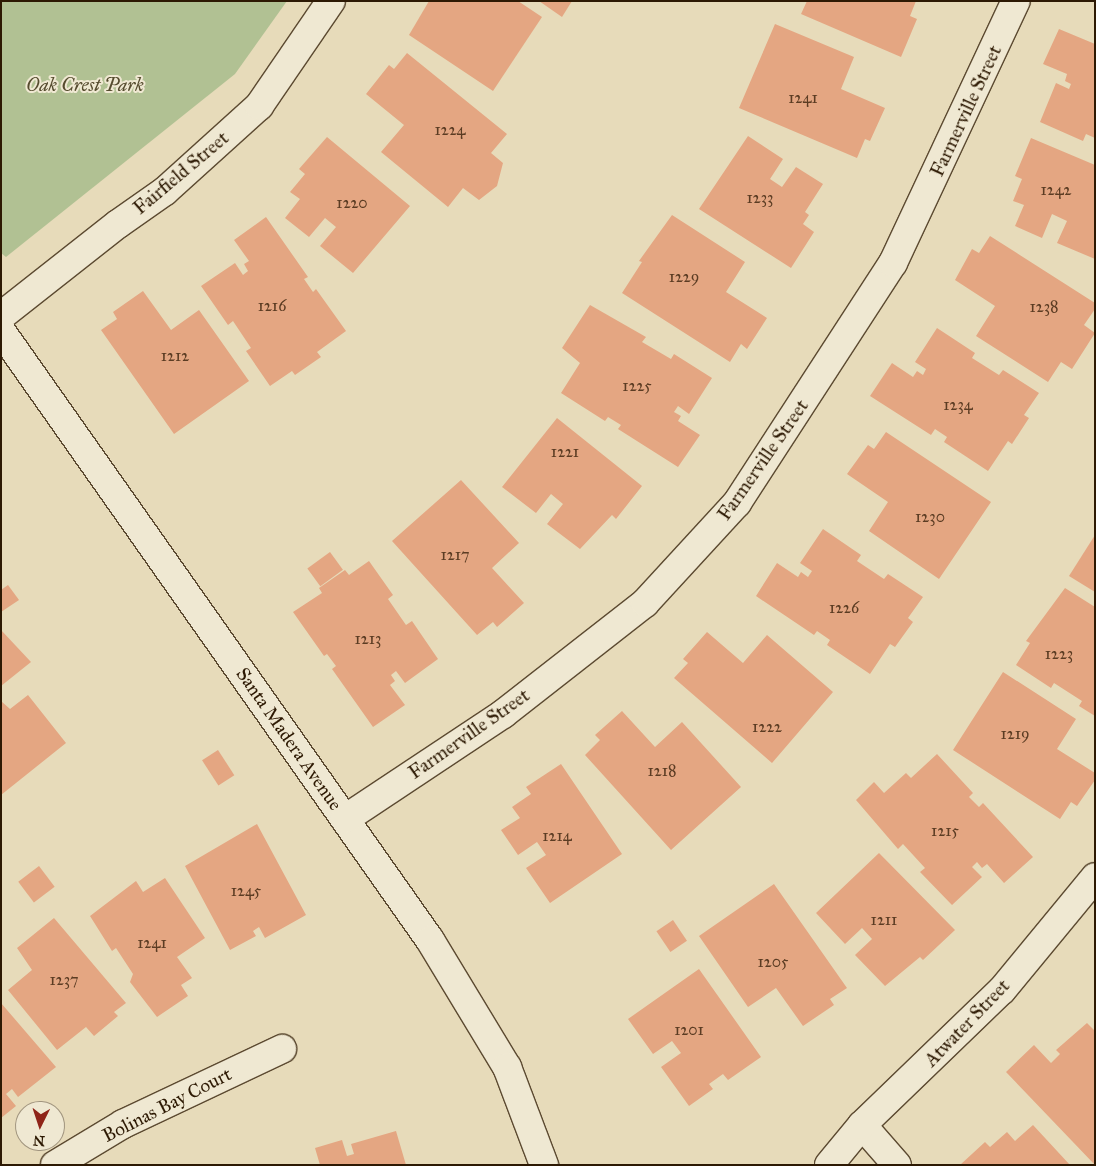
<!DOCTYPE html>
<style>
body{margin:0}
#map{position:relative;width:1096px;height:1166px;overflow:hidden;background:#e7dbba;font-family:"IM FELL Great Primer",serif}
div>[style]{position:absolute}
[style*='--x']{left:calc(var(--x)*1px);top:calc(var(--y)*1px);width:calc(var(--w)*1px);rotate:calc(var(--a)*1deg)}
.green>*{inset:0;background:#b1c193}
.building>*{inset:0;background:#e4a682;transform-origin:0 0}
.roads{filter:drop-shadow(1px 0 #5c4a31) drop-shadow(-1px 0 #5c4a31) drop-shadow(0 1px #5c4a31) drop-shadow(0 -1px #5c4a31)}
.minor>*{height:28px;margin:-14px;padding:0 14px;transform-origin:14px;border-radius:14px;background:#efe8d2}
span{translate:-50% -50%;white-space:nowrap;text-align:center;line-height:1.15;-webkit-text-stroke:4px #efe8d2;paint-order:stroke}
.number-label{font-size:16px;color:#5b3c23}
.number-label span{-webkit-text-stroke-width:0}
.park-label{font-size:19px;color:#554b2e;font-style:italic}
.street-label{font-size:19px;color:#2d1903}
.frame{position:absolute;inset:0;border:2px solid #2d1903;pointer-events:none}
.north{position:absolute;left:15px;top:1101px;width:50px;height:50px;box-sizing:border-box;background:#efe8d2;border:1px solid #a1957f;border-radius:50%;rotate:184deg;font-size:14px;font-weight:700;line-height:20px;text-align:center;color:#2d1903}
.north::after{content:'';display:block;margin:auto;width:18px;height:22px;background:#8f2418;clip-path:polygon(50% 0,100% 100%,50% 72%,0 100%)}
</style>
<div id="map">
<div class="green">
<i style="clip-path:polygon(1px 1px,287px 1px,235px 74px,6px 257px,1px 253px)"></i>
</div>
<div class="building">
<i style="clip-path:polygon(429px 1px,518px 1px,542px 17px,493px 91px,409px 35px)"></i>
<i style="clip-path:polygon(539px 1px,572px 1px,562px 17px)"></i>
<i style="clip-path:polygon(807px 1px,916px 1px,910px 16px,917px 19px,901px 57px,801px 14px)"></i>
<i style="clip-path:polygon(775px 24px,854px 57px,841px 89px,885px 108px,870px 141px,865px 139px,857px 158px,739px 108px)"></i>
<i style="clip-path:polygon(1059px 29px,1095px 44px,1095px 138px,1086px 134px,1083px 141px,1040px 122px,1056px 83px,1069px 89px,1071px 84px,1065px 81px,1067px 74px,1043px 64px)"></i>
<i style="clip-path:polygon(407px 53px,507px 134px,491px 153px,503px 163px,497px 186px,479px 200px,463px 188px,448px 207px,381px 152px,404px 125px,366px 94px,389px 65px,394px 69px)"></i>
<i style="clip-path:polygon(748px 136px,783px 159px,770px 179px,782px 187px,796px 167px,823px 184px,805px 212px,809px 215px,803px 224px,814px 232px,791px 268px,699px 209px)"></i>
<i style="clip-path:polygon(327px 137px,410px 206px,353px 273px,320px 246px,336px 227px,325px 218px,309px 237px,285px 218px,300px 199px,290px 192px,305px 174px,299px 169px)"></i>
<i style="clip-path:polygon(1031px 138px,1095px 165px,1095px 259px,1057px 243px,1067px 221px,1052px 214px,1042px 238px,1015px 226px,1024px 205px,1013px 201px,1022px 179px,1015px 176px)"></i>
<i style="clip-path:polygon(672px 215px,745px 262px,726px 292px,767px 318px,747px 349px,741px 344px,730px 362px,622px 293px,642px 262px,639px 261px)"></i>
<i style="clip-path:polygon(266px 217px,308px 277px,304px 279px,313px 292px,316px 289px,346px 331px,317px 352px,321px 357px,295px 375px,292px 371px,270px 386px,246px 351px,251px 348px,233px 321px,228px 325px,201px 286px,235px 263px,243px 275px,248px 271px,244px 264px,249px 261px,234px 240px)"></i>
<i style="clip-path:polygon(990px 236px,1095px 303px,1095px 309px,1084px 325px,1095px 333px,1072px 369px,1061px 362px,1048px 382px,976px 336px,995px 306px,955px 280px,972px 249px,979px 253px)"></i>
<i style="clip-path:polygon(143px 291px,171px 330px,199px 310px,249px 381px,174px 434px,101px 330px,117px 319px,113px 312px)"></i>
<i style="clip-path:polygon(590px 305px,646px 337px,642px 342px,671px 359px,674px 354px,712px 378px,689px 414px,678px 406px,674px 412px,681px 416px,678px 421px,700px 435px,678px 467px,618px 429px,621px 425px,608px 417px,605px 421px,561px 393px,580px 363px,562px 348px)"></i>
<i style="clip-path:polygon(937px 328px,975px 353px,972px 358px,999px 375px,1003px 370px,1039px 393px,1024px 415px,1029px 418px,1012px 444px,1008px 441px,988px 471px,944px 442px,947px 437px,935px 429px,931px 435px,870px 396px,892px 363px,913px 377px,917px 371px,923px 375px,926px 369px,915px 362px)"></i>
<i style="clip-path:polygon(557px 418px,642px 486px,616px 519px,612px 515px,580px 549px,547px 524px,563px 504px,551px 494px,536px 513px,502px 487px)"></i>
<i style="clip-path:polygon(886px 432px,991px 502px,939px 579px,869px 531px,888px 502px,847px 474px,868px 445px,874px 449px)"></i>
<i style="clip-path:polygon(461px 480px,519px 543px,492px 568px,524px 603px,497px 627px,493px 622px,477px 635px,392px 541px)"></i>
<i style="clip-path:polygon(823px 529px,861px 555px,857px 561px,884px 579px,888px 574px,923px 597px,908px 618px,913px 622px,895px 647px,890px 644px,870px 674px,827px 645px,830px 640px,817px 631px,814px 635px,756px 596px,777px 563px,798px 577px,801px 572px,808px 577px,812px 571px,800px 563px)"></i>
<i style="clip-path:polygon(1095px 535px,1095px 592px,1069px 576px)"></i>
<i style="left:330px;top:552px;width:22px;height:28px;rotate:54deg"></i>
<i style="clip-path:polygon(369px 561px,393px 595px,388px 599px,406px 625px,412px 621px,438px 659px,405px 683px,396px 671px,391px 675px,395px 681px,390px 685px,405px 705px,373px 727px,332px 669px,336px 666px,327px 654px,324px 656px,293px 612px,322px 593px,319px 588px,345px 570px,349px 575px)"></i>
<i style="clip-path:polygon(8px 585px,19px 600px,1px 612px,1px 590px)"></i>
<i style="clip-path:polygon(1065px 588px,1095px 607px,1095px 716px,1079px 706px,1082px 701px,1054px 683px,1051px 688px,1016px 665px,1030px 643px,1026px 641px)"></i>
<i style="clip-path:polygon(1px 630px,31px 662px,1px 686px)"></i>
<i style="clip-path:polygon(707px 632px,743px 663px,767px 635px,833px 692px,772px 763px,674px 678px,688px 663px,683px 659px)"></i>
<i style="clip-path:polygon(1003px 672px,1076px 719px,1057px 749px,1095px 773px,1095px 780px,1077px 806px,1071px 802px,1060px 819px,953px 750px)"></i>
<i style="clip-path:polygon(28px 695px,66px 743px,1px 795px,1px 701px,10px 709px)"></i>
<i style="clip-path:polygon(622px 711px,655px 747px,682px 722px,741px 787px,671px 850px,585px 755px,600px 740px,595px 735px)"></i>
<i style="left:218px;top:750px;width:30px;height:19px;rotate:57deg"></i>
<i style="clip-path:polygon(937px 754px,973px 793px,969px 797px,979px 807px,983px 803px,1033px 857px,1004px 883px,987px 864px,982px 868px,977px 862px,972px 867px,982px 877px,952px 905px,920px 872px,925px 868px,903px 844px,898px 849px,856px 800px,874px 782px,884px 793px,906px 773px,911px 778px)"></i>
<i style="clip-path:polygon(561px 764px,622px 854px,550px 903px,526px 868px,546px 855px,537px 842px,518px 855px,501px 830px,520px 818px,512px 807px,531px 794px,526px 787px)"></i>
<i style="clip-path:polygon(257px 824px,306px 915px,265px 938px,259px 927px,253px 931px,256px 936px,230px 950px,185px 866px)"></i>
<i style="clip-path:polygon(879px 853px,955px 930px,923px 960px,920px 957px,885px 986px,855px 955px,872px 939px,862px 928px,845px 944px,816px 913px)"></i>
<i style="left:39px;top:866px;width:26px;height:26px;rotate:53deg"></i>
<i style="clip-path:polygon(165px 878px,205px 938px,177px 957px,192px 978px,181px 985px,188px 996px,157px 1017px,130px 982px,133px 974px,116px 948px,112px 951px,90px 916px,136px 881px,143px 892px)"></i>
<i style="clip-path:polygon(774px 884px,847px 988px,830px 999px,834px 1005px,803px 1026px,776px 988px,748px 1007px,699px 936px)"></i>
<i style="clip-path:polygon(54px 918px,126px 1003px,114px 1012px,118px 1016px,94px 1036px,86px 1027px,57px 1050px,8px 990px,32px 970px,17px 948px)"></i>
<i style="left:673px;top:920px;width:25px;height:20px;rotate:56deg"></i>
<i style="clip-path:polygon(699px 969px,761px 1057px,728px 1080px,723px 1074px,709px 1084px,713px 1089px,689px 1106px,661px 1067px,681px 1053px,672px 1041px,653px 1054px,628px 1019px)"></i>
<i style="clip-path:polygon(1px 1003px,56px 1067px,18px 1097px,12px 1089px,6px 1094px,16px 1106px,1px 1118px)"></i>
<i style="clip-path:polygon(1087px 1023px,1095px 1031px,1095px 1165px,1006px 1072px,1034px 1045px,1051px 1063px,1060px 1054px,1056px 1050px)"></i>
<i style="clip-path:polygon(1033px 1125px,1070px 1165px,960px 1165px,985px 1142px,990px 1147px,1007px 1132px,1015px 1141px)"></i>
<i style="clip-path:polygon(396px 1131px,406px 1165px,320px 1165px,315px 1148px,342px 1140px,347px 1156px,354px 1154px,351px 1144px)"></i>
</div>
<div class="roads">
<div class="minor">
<i style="--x:1;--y:316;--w:149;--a:-38.2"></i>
<i style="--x:118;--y:224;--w:57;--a:-35.1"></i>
<i style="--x:165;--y:191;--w:127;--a:-42.1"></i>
<i style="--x:259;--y:106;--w:127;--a:-55.6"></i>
<i style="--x:1;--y:331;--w:745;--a:54.84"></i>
<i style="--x:430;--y:940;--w:149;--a:58.8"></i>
<i style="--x:507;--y:1067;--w:105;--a:69.3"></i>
<i style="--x:345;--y:819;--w:190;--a:-33.6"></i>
<i style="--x:503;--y:714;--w:180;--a:-38"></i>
<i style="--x:645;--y:603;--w:136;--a:-47.4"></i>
<i style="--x:737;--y:503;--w:286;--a:-57"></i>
<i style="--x:893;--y:263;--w:289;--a:-64.9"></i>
<i style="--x:862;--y:1125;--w:53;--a:48.8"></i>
<i style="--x:55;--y:1165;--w:79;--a:-31.1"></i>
<i style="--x:123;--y:1124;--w:176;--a:-25.3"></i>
<i style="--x:829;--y:1165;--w:52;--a:-50.5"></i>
<i style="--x:862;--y:1125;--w:194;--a:-44"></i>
<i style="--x:1002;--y:990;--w:146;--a:-50.5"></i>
</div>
</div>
<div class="number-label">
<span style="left:803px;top:98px">1241</span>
<span style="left:450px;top:130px">1224</span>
<span style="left:1056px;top:190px">1242</span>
<span style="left:760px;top:198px">1233</span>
<span style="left:352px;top:203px">1220</span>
<span style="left:684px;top:277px">1229</span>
<span style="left:272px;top:306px">1216</span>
<span style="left:1044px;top:307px">1238</span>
<span style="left:175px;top:356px">1212</span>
<span style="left:637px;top:386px">1225</span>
<span style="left:958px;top:405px">1234</span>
<span style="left:565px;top:452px">1221</span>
<span style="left:930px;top:517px">1230</span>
<span style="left:455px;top:555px">1217</span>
<span style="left:844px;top:608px">1226</span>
<span style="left:368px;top:639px">1213</span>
<span style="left:1059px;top:654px">1223</span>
<span style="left:767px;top:727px">1222</span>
<span style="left:1015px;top:734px">1219</span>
<span style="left:662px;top:771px">1218</span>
<span style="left:945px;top:831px">1215</span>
<span style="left:557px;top:836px">1214</span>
<span style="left:246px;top:891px">1245</span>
<span style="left:884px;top:920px">1211</span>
<span style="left:152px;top:943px">1241</span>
<span style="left:773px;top:962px">1205</span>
<span style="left:64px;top:980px">1237</span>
<span style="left:689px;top:1030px">1201</span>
</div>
<div class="park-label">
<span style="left:85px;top:85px">Oak Crest Park</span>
</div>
<div class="street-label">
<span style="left:966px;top:111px;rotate:-65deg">Farmerville Street</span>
<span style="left:181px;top:173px;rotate:-40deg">Fairfield Street</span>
<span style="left:763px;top:460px;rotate:-55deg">Farmerville Street</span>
<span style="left:469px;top:734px;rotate:-35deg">Farmerville Street</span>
<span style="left:289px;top:739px;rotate:55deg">Santa Madera Avenue</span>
<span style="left:967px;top:1023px;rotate:-46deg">Atwater Street</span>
<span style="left:167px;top:1105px;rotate:-27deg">Bolinas Bay Court</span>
</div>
<div class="frame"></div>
<div class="north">N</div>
</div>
